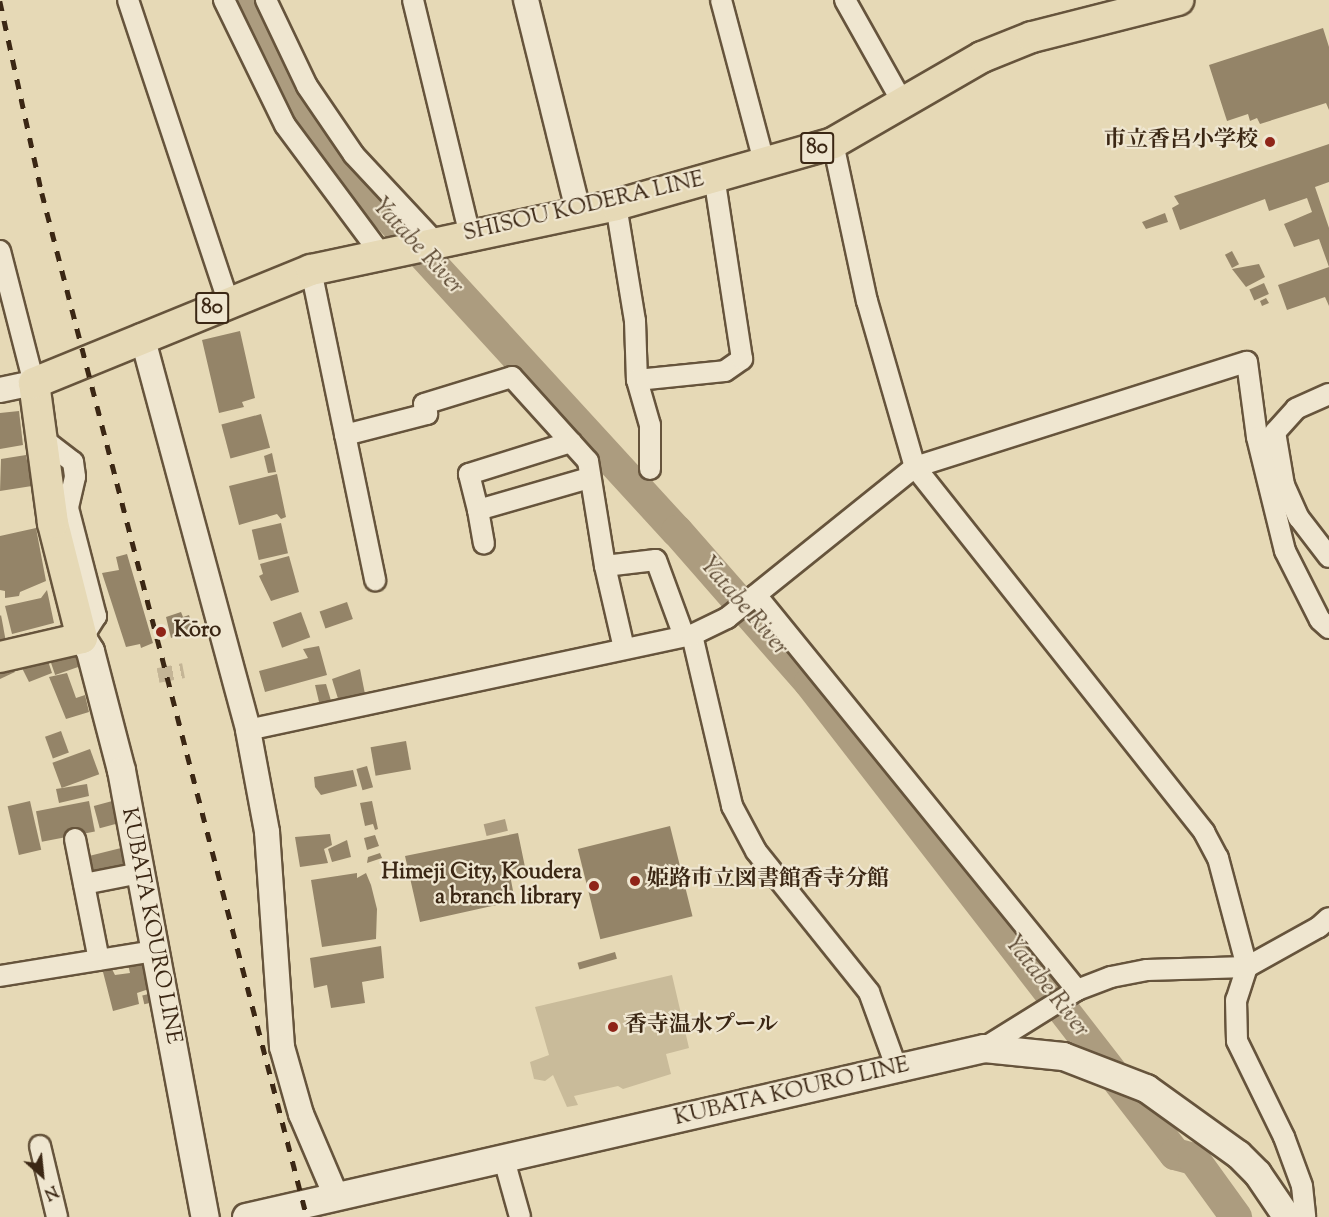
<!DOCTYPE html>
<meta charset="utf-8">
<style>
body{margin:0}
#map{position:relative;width:1329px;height:1217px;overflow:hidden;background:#e6d9b6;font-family:"Sorts Mill Goudy","Noto Serif JP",serif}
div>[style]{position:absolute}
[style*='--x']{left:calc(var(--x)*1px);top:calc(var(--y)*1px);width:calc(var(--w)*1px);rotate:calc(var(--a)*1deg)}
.green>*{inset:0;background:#c9bb9a}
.water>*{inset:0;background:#ac9c7f;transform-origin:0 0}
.river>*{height:32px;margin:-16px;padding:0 16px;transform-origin:16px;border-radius:16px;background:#ac9c7f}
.building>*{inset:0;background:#948468;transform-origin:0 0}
.pedestrian-tunnel>*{height:15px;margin-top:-7.5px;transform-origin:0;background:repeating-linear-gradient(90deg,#c4b596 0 15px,transparent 0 23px)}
.roads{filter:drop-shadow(2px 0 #66543c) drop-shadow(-2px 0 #66543c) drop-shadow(0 2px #66543c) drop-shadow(0 -2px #66543c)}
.minor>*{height:20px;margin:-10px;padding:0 10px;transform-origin:10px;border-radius:10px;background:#efe6d0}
.tertiary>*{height:24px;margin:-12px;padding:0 12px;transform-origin:12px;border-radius:12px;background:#efe6d0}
.secondary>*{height:27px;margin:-13.5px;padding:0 13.5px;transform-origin:13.5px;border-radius:13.5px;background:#efe6d0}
.primary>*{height:30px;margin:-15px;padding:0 15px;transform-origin:15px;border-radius:15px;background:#e6d9b6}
.rail>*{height:4.5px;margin-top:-2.25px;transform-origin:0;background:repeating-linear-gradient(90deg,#3b2714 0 10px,transparent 0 20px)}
.dots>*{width:16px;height:16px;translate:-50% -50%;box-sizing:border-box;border:3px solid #efe6d0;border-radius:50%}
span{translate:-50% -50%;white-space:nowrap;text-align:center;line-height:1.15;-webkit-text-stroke:4.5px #efe6d0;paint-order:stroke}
.shield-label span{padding:2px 4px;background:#efe6d0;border:2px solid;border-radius:4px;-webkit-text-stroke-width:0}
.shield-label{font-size:21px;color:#3b2714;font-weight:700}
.poi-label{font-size:22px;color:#3b2714;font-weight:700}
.right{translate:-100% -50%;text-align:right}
.left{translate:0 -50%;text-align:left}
.street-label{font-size:22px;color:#3b2714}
.water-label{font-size:24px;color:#5d4a34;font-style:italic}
.north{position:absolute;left:12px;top:1145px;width:60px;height:60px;-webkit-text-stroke:4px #efe6d0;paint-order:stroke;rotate:153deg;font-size:16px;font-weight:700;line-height:24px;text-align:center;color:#3b2714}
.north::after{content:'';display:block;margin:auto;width:21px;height:27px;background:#3b2714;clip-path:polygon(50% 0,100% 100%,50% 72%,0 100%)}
</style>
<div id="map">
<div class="green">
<i style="clip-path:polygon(672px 975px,689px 1048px,666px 1054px,671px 1074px,623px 1089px,618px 1086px,574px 1096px,578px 1105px,567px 1107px,553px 1075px,545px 1081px,534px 1079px,530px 1062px,549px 1055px,535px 1007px)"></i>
</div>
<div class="water">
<i style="left:505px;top:819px;width:12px;height:22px;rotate:76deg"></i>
</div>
<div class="river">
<i style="--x:249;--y:0;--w:117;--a:66.3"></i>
<i style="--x:296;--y:107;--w:92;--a:51.1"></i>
<i style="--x:354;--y:179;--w:478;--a:47.5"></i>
<i style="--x:677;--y:531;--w:202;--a:48.8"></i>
<i style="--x:810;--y:683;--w:596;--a:52.23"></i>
<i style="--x:1175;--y:1154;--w:20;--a:15"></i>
<i style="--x:1194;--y:1159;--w:72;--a:54.1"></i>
</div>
<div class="building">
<i style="clip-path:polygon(1323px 28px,1329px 47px,1329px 110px,1326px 103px,1260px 124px,1257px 118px,1250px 121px,1248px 114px,1227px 121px,1209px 65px)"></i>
<i style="clip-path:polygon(1329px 144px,1329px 182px,1315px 187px,1329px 228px,1329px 306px,1325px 297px,1287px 310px,1278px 285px,1329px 267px,1319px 239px,1294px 247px,1284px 224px,1312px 212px,1307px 198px,1269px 211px,1265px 199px,1180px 230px,1172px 208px,1179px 204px,1174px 196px)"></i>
<i style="clip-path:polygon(1165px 213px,1168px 222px,1146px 229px,1142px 222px)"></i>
<i style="left:1232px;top:251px;width:15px;height:8px;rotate:62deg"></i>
<i style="clip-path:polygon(1259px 264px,1265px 277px,1246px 287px,1232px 269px)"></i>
<i style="left:1264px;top:283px;width:12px;height:16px;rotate:66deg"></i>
<i style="clip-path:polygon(1266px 298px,1269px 303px,1262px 306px,1260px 301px)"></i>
<i style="clip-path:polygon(240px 331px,255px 398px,242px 402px,244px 407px,219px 413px,202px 340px)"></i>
<i style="clip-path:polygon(19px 411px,23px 445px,0 449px,0 413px)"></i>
<i style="left:261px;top:414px;width:35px;height:41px;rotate:75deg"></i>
<i style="clip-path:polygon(272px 453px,276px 472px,268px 473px,264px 456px)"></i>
<i style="clip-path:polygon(26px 455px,32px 486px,0 491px,1px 459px)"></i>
<i style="clip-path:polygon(277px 474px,286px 517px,281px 519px,277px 514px,239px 525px,229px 486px)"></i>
<i style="left:281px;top:523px;width:31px;height:30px;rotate:77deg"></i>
<i style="clip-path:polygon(36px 528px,46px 581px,20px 592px,19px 596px,5px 598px,5px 591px,0 590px,0 536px)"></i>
<i style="clip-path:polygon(127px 554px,153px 643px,141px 648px,140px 644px,126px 647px,102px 573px,119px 570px,116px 557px)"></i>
<i style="clip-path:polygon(289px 556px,299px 592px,271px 601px,259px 576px,263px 574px,260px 564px)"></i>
<i style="clip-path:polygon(47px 590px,54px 623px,12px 634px,5px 606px,41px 598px)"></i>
<i style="left:347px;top:602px;width:18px;height:29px;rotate:71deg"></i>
<i style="clip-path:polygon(181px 612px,183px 617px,189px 615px,193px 627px,171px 638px,166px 617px)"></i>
<i style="left:301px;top:612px;width:27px;height:30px;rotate:70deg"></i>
<i style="clip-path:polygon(1px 615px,6px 642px,0 643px,0 616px)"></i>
<i style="clip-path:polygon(319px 646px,327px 675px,265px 692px,259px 671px,308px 658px,303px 649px)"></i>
<i style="left:72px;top:647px;width:21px;height:25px;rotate:71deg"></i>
<i style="clip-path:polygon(46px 655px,52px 673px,29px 682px,19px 662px)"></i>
<i style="clip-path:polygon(10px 664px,15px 672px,0 679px,0 666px)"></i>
<i style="clip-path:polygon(360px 669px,365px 694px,339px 702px,332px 679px)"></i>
<i style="clip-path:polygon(67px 673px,76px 698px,85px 695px,89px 712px,66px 719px,49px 677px)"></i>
<i style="clip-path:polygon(326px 684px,332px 704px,320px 706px,315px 685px)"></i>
<i style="left:61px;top:731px;width:23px;height:17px;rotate:70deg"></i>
<i style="left:406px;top:741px;width:29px;height:36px;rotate:80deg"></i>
<i style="left:90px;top:749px;width:27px;height:40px;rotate:70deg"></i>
<i style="left:367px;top:766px;width:22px;height:11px;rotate:74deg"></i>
<i style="clip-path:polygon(353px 770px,357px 786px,321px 795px,315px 787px,314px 777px)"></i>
<i style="clip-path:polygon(87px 784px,89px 796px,59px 803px,56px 789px)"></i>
<i style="left:116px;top:800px;width:23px;height:23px;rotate:75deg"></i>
<i style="left:30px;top:801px;width:50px;height:23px;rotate:77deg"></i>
<i style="left:89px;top:801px;width:31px;height:54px;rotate:79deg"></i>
<i style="clip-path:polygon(372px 801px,378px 829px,375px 830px,373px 824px,365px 826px,360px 803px)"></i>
<i style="left:670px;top:826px;width:93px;height:95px;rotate:76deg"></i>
<i style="clip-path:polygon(518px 833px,525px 867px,509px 870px,515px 901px,420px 922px,405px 856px)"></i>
<i style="clip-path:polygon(330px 834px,332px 845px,324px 849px,328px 863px,300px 867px,295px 837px)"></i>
<i style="clip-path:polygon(375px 835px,379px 846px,367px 850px,364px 838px)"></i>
<i style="clip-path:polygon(347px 840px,351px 857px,332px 862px,328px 849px)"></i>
<i style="left:121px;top:848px;width:21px;height:34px;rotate:76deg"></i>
<i style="clip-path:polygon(380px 853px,382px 858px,367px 863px,368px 857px)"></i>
<i style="clip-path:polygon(357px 873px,357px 878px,366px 873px,371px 885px,377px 909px,376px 939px,322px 947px,311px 880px)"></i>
<i style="clip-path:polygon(381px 946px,384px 978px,362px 982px,365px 1003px,331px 1008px,327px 985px,314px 988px,310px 958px)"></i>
<i style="left:615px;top:952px;width:7px;height:39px;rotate:74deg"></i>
<i style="clip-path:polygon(145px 959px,149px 989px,137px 993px,139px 1004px,113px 1011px,103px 972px,112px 969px,115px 975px,130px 973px,127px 960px)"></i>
<i style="left:153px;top:993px;width:9px;height:11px;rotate:77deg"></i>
</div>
<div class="pedestrian-tunnel">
<i style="--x:158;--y:675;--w:26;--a:-11"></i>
</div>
<div class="roads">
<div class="minor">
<i style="--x:128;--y:0;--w:317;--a:71.6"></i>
<i style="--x:224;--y:0;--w:139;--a:64"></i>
<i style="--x:285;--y:125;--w:159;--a:53.4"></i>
<i style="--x:266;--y:0;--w:95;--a:64.5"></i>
<i style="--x:307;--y:86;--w:83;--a:55.7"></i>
<i style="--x:354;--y:155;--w:120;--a:47"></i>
<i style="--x:413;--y:0;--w:243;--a:76.4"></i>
<i style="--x:721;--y:0;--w:168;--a:75.1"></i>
<i style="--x:845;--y:0;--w:120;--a:60.7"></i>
<i style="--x:833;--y:143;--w:162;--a:77.9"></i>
<i style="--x:867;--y:301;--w:173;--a:73.9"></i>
<i style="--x:915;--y:467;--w:466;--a:51.6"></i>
<i style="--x:1204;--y:832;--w:30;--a:62"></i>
<i style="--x:1218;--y:858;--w:113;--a:75.1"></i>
<i style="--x:1247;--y:967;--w:35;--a:108"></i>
<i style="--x:1236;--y:1000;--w:41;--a:88.6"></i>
<i style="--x:1237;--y:1041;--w:107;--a:63.9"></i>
<i style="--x:1284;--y:1137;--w:52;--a:69.8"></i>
<i style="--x:1302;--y:1186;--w:31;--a:84"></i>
<i style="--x:616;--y:205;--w:118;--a:80.7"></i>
<i style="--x:635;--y:321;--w:59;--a:88.1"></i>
<i style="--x:637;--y:380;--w:88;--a:-5.8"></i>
<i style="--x:725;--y:371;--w:21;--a:-35"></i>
<i style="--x:742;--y:359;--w:184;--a:-98.7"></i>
<i style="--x:0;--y:251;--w:136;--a:75.6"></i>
<i style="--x:311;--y:270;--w:317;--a:78.3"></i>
<i style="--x:637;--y:380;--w:47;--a:73.9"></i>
<i style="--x:650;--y:425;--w:44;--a:90"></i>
<i style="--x:1329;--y:394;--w:36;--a:156"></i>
<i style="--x:1296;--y:409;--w:31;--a:132"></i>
<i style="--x:1275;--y:432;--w:54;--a:80.4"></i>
<i style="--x:1284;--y:485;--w:36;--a:66"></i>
<i style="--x:1299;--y:518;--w:49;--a:52.4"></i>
<i style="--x:345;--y:435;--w:85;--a:-14.4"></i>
<i style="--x:427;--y:414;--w:10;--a:-107"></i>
<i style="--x:424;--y:404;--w:92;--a:-17.1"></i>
<i style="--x:512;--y:377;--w:113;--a:47.9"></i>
<i style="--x:588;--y:461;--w:106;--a:80.8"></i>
<i style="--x:605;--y:566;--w:84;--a:77"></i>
<i style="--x:39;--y:436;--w:43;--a:37.4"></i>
<i style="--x:73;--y:462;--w:15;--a:82"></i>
<i style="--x:75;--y:477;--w:32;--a:103"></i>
<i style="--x:68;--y:508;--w:112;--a:75.5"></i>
<i style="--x:96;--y:616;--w:26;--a:122"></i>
<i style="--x:571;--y:442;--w:107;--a:162.6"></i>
<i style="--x:469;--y:474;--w:37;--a:76"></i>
<i style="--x:478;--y:510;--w:116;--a:-16.1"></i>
<i style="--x:478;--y:510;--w:34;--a:80"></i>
<i style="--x:605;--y:566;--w:51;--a:-6.7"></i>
<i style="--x:656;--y:560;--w:81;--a:69.8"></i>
<i style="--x:756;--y:595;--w:509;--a:50.9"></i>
<i style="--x:692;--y:635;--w:176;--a:76.8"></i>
<i style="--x:732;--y:806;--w:51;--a:61.9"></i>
<i style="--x:756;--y:851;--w:181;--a:51.3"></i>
<i style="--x:869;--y:992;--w:82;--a:70"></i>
<i style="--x:248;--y:730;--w:454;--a:-12.1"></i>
<i style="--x:692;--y:635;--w:39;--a:-26"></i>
<i style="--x:727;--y:618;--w:241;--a:-38.8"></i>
<i style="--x:915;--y:467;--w:348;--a:-17.6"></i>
<i style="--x:1247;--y:362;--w:76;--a:82.4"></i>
<i style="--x:1257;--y:437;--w:117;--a:76.2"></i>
<i style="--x:1285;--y:551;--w:77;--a:63.1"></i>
<i style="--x:1320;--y:620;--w:12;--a:42"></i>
<i style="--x:75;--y:839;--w:123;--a:78.8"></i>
<i style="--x:84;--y:884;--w:57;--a:-11.1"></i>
<i style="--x:0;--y:976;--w:157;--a:-9.2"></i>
<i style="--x:984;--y:1048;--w:110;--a:-31.9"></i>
<i style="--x:1077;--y:990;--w:36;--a:-21"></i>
<i style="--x:1111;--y:977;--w:37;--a:-11"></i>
<i style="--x:1147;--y:970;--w:100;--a:-1.7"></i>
<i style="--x:1247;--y:967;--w:82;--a:-29.1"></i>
<i style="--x:1319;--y:927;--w:13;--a:-42"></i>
<i style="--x:40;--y:1146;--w:73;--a:76.5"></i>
<i style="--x:503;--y:1156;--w:63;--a:74.4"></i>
</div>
<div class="tertiary">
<i style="--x:526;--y:0;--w:216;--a:76.1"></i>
<i style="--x:142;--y:336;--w:408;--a:74.9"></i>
<i style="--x:248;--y:730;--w:104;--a:79.4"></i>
<i style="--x:267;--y:832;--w:216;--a:86"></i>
<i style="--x:282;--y:1047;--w:70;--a:74.2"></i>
<i style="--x:301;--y:1114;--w:89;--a:66.9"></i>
<i style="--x:0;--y:390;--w:35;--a:-12"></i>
</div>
<div class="secondary">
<i style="--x:82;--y:638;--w:15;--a:58"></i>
<i style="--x:90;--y:651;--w:123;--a:75.4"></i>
<i style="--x:121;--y:770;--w:455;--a:79.4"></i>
<i style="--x:246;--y:1217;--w:757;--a:-12.9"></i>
<i style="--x:984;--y:1048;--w:79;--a:5.8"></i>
<i style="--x:1063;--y:1056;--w:89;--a:21.1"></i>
<i style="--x:1146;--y:1088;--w:113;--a:35.7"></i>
<i style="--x:1238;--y:1154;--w:27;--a:45"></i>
<i style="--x:1257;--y:1173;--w:53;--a:55.7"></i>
</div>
<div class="primary">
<i style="--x:0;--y:657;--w:84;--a:-13"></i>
<i style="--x:82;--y:638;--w:119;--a:-104.2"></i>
<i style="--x:53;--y:523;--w:141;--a:-97.7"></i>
<i style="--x:34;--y:383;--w:299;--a:-22.2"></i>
<i style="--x:311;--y:270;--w:312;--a:-12"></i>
<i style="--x:616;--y:205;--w:226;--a:-15.9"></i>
<i style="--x:833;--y:143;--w:172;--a:-30"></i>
<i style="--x:982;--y:57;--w:54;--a:-21.8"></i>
<i style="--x:1032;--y:37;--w:151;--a:-14.2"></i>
</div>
</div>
<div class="rail">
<i style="--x:0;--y:1;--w:197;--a:77.7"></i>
<i style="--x:42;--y:193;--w:1058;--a:75.49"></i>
</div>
<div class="dots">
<i style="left:1270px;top:142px;background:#8f2418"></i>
<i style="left:161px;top:632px;background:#8f2418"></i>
<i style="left:635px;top:881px;background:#8f2418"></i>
<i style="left:594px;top:886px;background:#8f2418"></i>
<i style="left:613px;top:1027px;background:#8f2418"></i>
</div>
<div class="shield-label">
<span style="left:817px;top:148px">80</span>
<span style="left:212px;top:308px">80</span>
</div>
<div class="poi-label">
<span class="right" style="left:1258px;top:142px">市立香呂小学校</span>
<span class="left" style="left:174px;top:632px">Kōro</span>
<span class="right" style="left:582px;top:886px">Himeji City, Koudera<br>a branch library</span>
<span class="left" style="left:647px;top:881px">姫路市立図書館香寺分館</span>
<span class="left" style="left:625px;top:1027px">香寺温水プール</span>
</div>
<div class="street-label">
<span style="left:584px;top:208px;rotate:-13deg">SHISOU KODERA LINE</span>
<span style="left:150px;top:926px;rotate:79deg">KUBATA KOURO LINE</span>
<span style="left:792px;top:1093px;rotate:-13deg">KUBATA KOURO LINE</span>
</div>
<div class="water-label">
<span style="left:417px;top:247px;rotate:47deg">Yatabe River</span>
<span style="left:743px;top:607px;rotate:49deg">Yatabe River</span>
<span style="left:1046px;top:987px;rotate:52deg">Yatabe River</span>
</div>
<div class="north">N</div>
</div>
